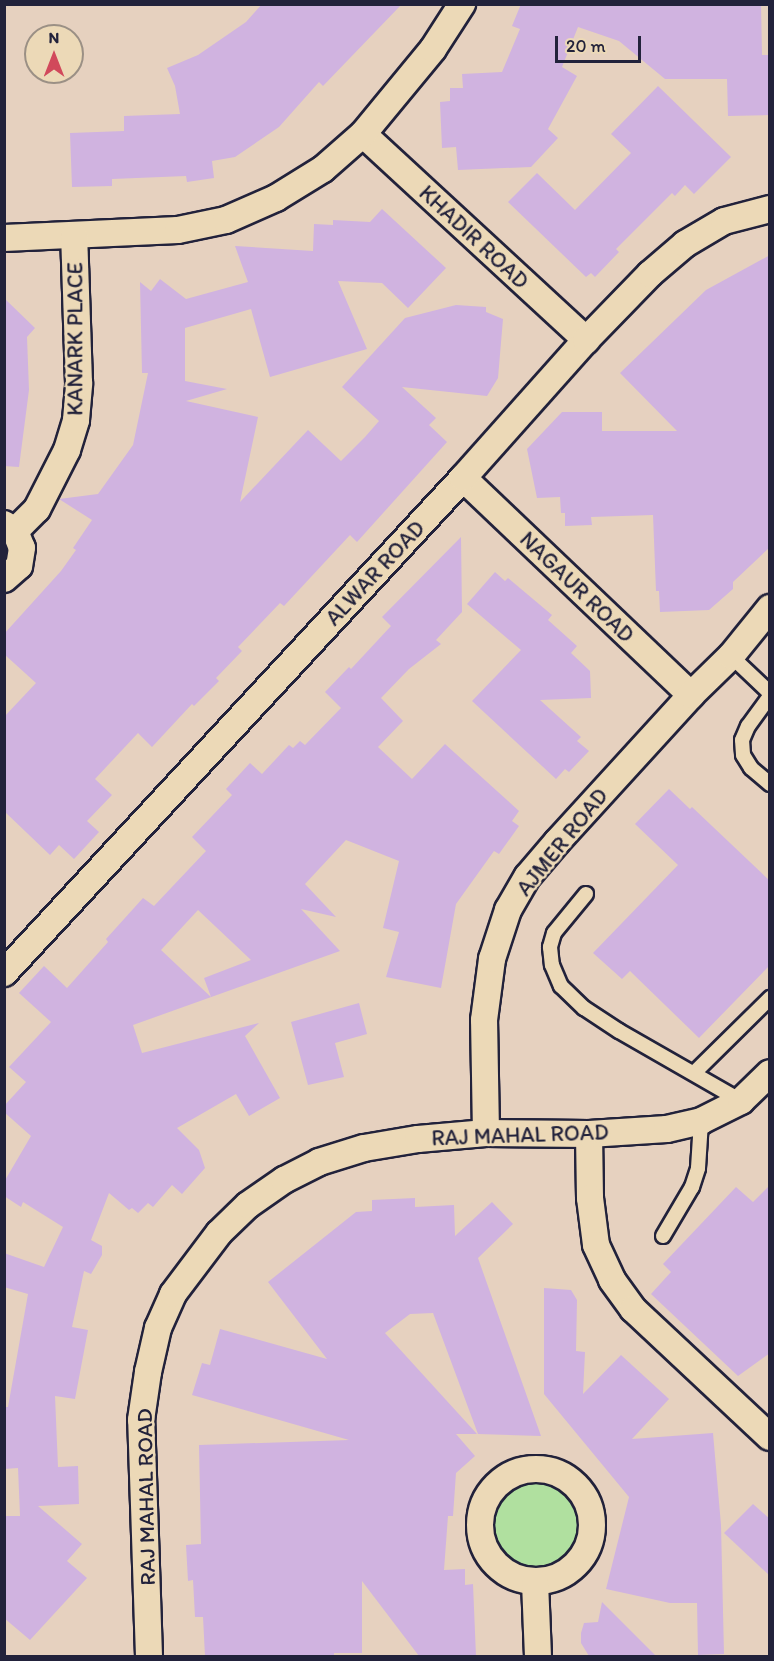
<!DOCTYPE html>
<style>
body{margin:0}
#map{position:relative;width:774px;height:1661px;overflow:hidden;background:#e6d1bf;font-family:Itim,sans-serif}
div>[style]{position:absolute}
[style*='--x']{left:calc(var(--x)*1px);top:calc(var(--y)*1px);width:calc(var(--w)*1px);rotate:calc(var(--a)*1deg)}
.green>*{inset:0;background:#b0e09f}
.round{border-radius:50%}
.building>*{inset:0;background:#d0b3e0}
.roads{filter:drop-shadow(2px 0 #22223b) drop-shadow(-2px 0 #22223b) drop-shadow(0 2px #22223b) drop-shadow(0 -2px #22223b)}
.lane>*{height:14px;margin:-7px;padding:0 7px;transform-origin:7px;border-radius:7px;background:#ecd9b7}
.street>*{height:26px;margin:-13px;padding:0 13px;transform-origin:13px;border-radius:13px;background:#ecd9b7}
.street>.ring{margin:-13px;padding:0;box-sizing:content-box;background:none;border:26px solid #ecd9b7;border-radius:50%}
span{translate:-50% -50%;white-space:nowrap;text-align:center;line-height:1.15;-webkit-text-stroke:5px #ecd9b7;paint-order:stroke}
.street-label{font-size:22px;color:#22223b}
.frame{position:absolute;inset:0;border:6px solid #22223b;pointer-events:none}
.north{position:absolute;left:24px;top:24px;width:60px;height:60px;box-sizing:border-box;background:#ecd9b7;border:2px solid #9b9085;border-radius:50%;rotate:0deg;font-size:16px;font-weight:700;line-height:24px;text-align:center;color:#22223b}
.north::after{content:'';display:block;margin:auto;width:21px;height:27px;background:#d1495b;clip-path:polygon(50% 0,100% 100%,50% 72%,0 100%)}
.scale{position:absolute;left:555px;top:36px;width:86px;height:27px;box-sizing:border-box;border:3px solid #22223b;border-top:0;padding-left:8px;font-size:18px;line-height:21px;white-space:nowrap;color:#22223b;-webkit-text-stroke:4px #ecd9b7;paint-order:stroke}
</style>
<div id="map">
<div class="green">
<i class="round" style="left:489px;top:1475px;width:96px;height:96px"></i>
</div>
<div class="building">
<i style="clip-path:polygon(262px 4px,402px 4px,323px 86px,319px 82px,279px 127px,235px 157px,212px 161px,214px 178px,187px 182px,186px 176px,112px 179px,112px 186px,72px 187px,70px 133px,124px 131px,124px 116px,180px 114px,175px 86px,167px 68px,198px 55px,246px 22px)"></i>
<i style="clip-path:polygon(521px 4px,761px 4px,762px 55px,770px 55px,770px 115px,728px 116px,727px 79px,665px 79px,619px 41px,578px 27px,562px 67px,577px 76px,548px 129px,558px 138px,531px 167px,458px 170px,456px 147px,442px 148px,440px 102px,450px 101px,450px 88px,463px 88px,462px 74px,502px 72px,520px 29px,512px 26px)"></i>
<i style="clip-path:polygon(658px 86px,731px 157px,694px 194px,685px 185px,675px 196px,672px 193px,616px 249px,619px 252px,595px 277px,591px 273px,586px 277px,508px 202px,537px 173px,575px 210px,631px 153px,611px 134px)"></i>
<i style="clip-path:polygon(382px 209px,446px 268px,408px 308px,382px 283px,338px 281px,367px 349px,270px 377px,251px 309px,185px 328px,185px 381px,227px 389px,186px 401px,258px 417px,240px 502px,308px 430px,341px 461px,365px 437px,379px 421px,342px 387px,405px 318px,456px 305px,486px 307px,486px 312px,503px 319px,498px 378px,487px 396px,402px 387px,436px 418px,429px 425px,447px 442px,357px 542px,350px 535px,284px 606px,280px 603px,238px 647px,242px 651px,216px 678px,219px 681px,194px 706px,192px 704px,152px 747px,138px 733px,95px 779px,112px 795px,87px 821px,99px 832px,74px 859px,59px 845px,50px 855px,4px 811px,4px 717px,36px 683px,4px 654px,4px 634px,61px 571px,76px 550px,73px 548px,92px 520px,59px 499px,98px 494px,133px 445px,148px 373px,142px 373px,140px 282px,151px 291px,160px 279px,186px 299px,248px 282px,235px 246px,313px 251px,314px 224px,333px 225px,333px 220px,370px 222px)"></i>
<i style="clip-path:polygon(770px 255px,770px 547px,733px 582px,733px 589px,709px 610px,660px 612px,659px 591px,656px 591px,653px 515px,591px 517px,592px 525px,565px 526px,565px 513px,561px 513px,560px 497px,537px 498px,527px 449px,562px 412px,602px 412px,602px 431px,677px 431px,620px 373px,706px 290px)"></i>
<i style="clip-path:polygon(4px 298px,35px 328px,27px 337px,29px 390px,19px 467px,4px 466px)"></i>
<i style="clip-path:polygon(evenodd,461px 537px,462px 612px,436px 640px,441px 644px,409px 669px,381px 698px,403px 721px,378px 747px,412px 779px,445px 744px,519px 811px,512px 821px,519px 826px,499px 854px,494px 851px,456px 904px,441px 988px,386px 977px,399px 932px,383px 928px,399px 861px,346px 840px,305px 884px,336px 917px,301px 909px,340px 951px,133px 1025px,142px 1053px,259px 1023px,245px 1036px,280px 1098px,249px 1116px,236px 1094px,177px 1128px,199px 1150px,205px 1168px,182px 1194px,172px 1185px,153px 1207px,148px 1203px,138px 1213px,132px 1208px,129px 1210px,109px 1193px,91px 1240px,102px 1246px,102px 1255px,91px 1274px,84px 1271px,72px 1327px,88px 1330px,75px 1399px,55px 1396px,58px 1467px,78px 1466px,79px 1504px,38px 1506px,82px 1544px,67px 1561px,87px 1578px,30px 1640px,4px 1618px,4px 1516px,20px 1516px,18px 1468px,4px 1469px,4px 1407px,8px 1407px,28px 1294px,4px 1287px,4px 1253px,44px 1267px,63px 1227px,23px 1202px,21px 1207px,4px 1196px,4px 1182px,31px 1136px,4px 1112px,4px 1106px,26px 1082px,9px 1067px,51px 1022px,19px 993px,44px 966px,67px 988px,108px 942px,106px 939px,143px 898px,154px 906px,206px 851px,192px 837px,232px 795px,226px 789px,250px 763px,262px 774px,289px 745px,293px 748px,300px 741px,305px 745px,341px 708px,325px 692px,349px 667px,351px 669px,391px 626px,382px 617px,461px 537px,198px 910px,251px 960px,204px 978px,211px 997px,161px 950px,198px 910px)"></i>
<i style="clip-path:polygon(495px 572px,505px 581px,508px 578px,552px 615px,548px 620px,577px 646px,571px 653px,590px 671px,591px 698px,540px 700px,581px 737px,577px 741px,589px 751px,569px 772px,565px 769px,556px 779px,472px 701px,521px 650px,467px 604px)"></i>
<i style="clip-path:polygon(669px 789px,690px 809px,692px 807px,770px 881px,770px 965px,699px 1038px,630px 971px,622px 979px,593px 953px,678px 865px,635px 824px)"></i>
<i style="clip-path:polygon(359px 1003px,367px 1034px,335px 1043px,344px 1077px,308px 1085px,291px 1022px)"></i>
<i style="clip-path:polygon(770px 1185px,770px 1353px,738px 1376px,651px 1294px,671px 1272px,663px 1264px,736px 1187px,753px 1202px)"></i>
<i style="clip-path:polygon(415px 1198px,415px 1207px,454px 1205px,455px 1236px,492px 1202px,513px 1224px,478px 1258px,541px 1436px,478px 1434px,433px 1313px,410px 1314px,385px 1333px,477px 1434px,456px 1434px,475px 1456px,456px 1473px,453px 1516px,448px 1516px,444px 1570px,465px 1569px,465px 1585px,473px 1584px,476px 1656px,419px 1656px,362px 1581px,362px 1653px,334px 1653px,334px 1656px,205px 1656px,203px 1617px,195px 1617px,193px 1580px,188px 1581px,186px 1545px,201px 1544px,199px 1445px,349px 1440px,192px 1395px,202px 1363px,210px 1365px,220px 1329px,327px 1359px,268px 1282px,356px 1212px,372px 1211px,372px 1200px)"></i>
<i style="clip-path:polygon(544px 1288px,571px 1290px,577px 1300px,576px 1351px,585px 1352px,583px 1394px,621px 1355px,669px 1399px,632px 1439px,713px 1433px,721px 1525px,724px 1654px,698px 1655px,697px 1603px,670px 1603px,606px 1589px,629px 1497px,544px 1394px)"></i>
<i style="clip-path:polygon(753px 1504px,770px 1519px,770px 1576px,724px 1533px)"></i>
<i style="clip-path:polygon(602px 1602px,656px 1656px,589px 1656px,581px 1643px,581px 1633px,584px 1623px,598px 1622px)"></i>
</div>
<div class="roads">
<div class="lane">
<i style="--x:731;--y:656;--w:54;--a:43.5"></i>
<i style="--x:770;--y:696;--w:37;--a:126"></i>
<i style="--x:748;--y:726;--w:15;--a:113"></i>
<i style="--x:742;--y:740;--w:15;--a:86"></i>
<i style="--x:743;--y:755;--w:15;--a:58"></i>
<i style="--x:751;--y:768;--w:25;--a:40"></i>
<i style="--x:586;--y:894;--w:50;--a:129.4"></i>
<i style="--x:554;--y:933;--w:15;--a:106"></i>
<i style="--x:550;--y:947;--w:18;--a:84"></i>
<i style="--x:552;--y:965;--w:23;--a:67"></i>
<i style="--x:561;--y:986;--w:32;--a:44"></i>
<i style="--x:584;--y:1008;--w:42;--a:33.3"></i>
<i style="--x:619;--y:1031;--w:141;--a:29.8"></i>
<i style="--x:694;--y:1073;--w:107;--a:-44.6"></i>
<i style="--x:663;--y:1236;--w:57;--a:-59.4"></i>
<i style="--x:692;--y:1187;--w:20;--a:-72"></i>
<i style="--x:698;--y:1168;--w:47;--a:-86.3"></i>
</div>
<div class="street">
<i style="--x:363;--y:134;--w:304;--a:42.7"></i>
<i style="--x:4;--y:238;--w:174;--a:-2.6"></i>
<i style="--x:178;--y:230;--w:49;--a:-11.8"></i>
<i style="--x:226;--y:220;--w:55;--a:-23.7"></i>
<i style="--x:276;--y:198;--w:55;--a:-31.7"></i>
<i style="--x:323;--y:169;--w:53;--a:-41.2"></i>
<i style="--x:363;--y:134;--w:110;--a:-50.5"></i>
<i style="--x:433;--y:49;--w:54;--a:-57.2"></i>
<i style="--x:463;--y:478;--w:315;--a:43.6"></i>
<i style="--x:4;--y:524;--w:13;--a:32"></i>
<i style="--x:15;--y:531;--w:18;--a:68"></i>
<i style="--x:22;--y:548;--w:18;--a:99"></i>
<i style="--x:19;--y:566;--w:20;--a:139"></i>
<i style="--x:15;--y:531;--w:31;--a:-45"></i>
<i style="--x:37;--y:509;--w:66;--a:-63"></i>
<i style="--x:67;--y:450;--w:31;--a:-73"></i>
<i style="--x:76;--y:420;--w:37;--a:-85"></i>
<i style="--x:79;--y:383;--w:147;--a:-91.9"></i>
<i style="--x:4;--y:973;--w:675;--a:-47.16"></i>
<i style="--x:463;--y:478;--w:185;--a:-48.3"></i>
<i style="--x:586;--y:340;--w:92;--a:-45.9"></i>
<i style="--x:650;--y:274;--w:46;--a:-40.6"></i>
<i style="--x:685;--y:244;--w:45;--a:-30.5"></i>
<i style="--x:724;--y:221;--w:48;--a:-14.6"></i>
<i style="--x:486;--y:1133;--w:113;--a:-91"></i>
<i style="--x:484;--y:1020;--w:62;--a:-82.5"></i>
<i style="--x:492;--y:959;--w:52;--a:-71.9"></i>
<i style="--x:508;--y:910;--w:39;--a:-60"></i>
<i style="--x:528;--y:876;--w:45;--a:-49.5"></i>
<i style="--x:557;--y:842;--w:199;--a:-47.6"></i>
<i style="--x:691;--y:695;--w:56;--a:-44.3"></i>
<i style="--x:731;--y:656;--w:62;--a:-50.9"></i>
<i style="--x:589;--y:1134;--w:64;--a:89.1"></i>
<i style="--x:590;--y:1198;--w:47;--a:82.7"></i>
<i style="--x:596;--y:1245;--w:38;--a:65"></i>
<i style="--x:612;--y:1280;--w:36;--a:54"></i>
<i style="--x:633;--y:1309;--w:187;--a:43.1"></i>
<i class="ring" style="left:480px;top:1469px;width:86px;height:86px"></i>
<i style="--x:535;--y:1582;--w:74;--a:87.7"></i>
<i style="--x:149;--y:1656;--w:236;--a:-91.9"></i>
<i style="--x:141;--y:1420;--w:49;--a:-81.7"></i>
<i style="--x:148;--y:1372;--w:45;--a:-77.2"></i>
<i style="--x:158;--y:1328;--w:37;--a:-66"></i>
<i style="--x:173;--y:1294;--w:76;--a:-53"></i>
<i style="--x:219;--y:1233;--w:40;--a:-44"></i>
<i style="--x:248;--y:1205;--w:44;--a:-34.8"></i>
<i style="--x:284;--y:1180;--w:39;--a:-27"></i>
<i style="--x:319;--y:1162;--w:47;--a:-17.3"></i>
<i style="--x:364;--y:1148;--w:55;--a:-9.5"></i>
<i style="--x:418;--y:1139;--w:68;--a:-5"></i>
<i style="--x:486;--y:1133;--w:103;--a:0.6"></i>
<i style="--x:589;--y:1134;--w:78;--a:-3.7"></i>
<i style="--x:667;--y:1129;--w:35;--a:-13"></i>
<i style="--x:701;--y:1121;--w:45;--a:-26.6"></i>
<i style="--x:741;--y:1101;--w:40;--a:-44"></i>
</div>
</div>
<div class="street-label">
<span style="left:474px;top:237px;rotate:43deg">KHADIR ROAD</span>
<span style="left:75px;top:339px;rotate:-90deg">KANARK PLACE</span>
<span style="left:375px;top:573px;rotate:-47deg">ALWAR ROAD</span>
<span style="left:577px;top:587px;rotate:44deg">NAGAUR ROAD</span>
<span style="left:562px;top:842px;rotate:-51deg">AJMER ROAD</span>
<span style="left:520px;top:1135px;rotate:-2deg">RAJ MAHAL ROAD</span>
<span style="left:146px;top:1497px;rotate:-91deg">RAJ MAHAL ROAD</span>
</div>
<div class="frame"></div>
<div class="north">N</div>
<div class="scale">20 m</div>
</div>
